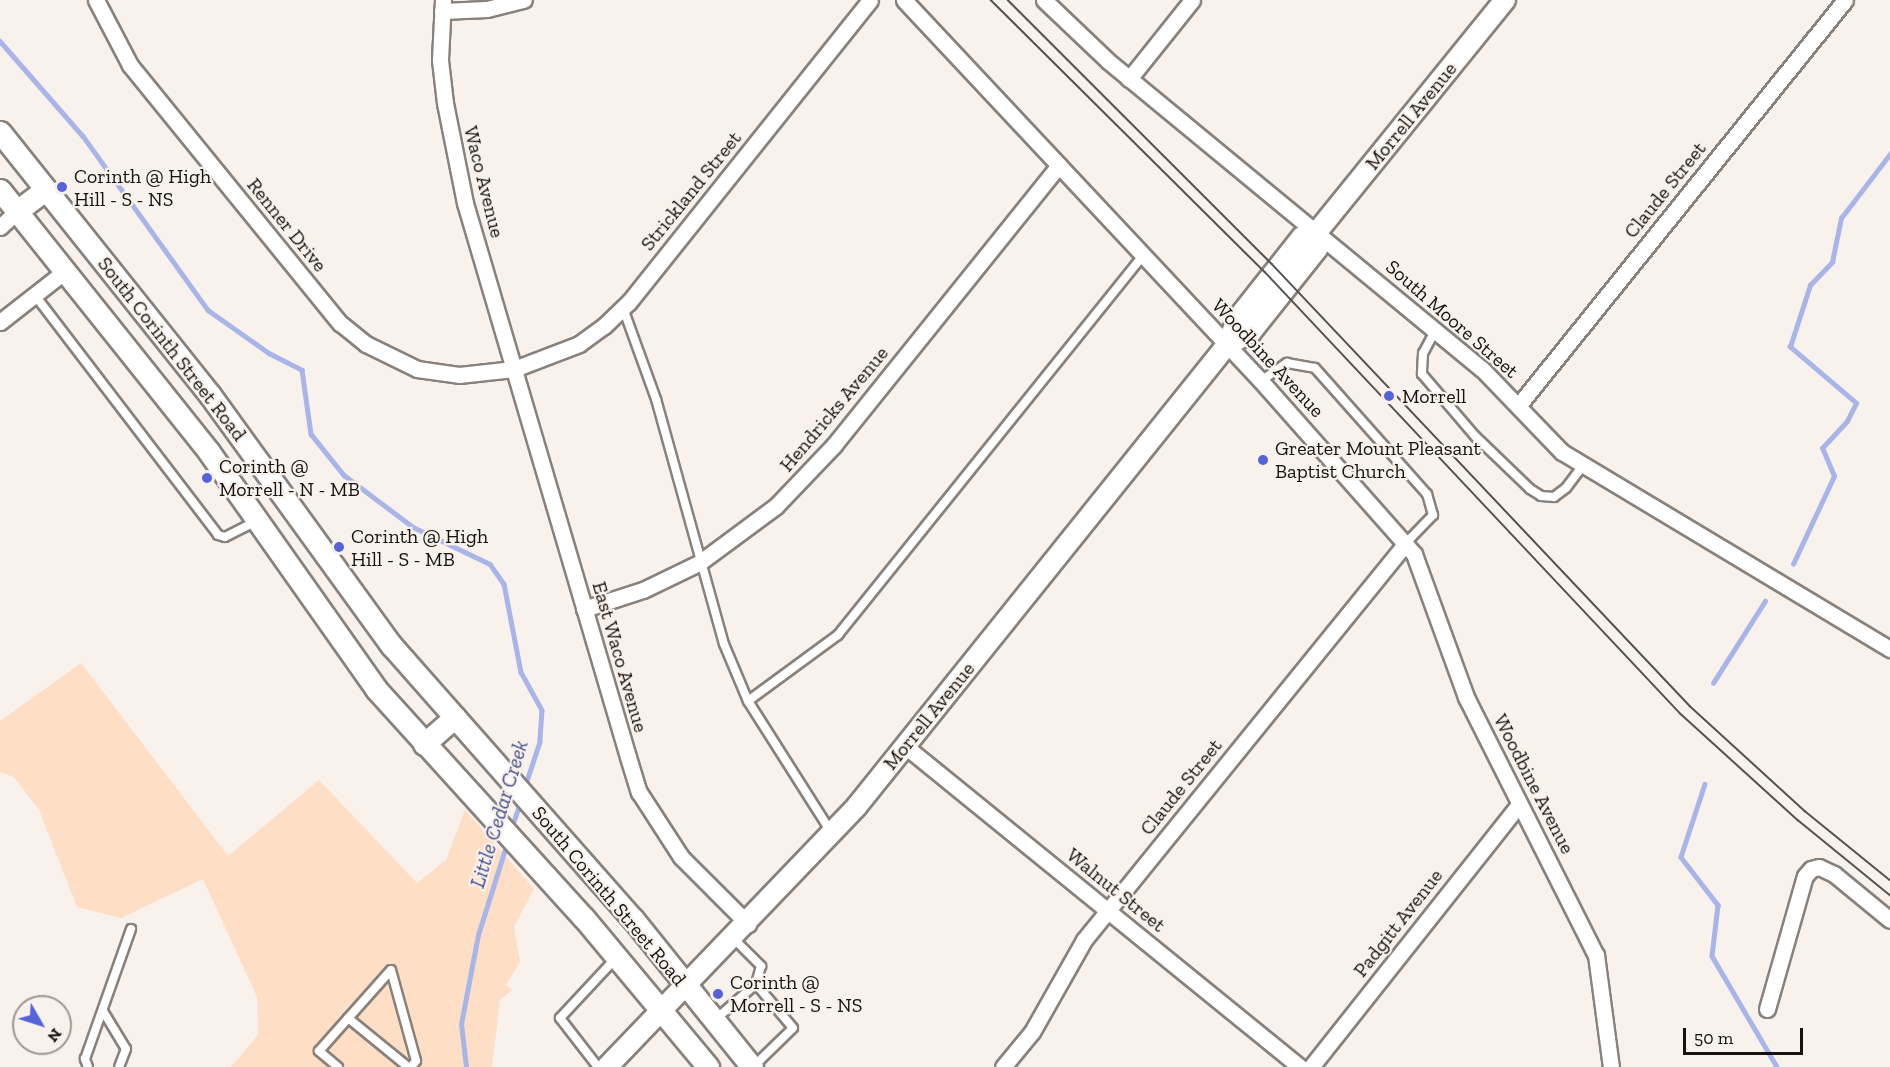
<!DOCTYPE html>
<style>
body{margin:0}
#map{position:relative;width:1890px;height:1067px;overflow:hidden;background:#f9f1eb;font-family:"Zilla Slab",serif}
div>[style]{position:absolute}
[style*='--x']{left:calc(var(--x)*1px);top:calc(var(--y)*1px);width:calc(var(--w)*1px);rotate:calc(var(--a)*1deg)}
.green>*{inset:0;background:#fedec4}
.stream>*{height:4.5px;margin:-2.25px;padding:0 2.25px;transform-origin:2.25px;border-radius:2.25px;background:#a8b5e9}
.roads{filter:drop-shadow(2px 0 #88817c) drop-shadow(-2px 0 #88817c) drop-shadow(0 2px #88817c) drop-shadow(0 -2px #88817c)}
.service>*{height:8px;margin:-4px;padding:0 4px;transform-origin:4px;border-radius:4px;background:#fff}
.minor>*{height:15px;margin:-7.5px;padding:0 7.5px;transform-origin:7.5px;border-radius:7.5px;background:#fff}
.tertiary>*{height:20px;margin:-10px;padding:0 10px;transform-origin:10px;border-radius:10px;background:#fff}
.secondary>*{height:21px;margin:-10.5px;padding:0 10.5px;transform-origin:10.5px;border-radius:10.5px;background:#fff}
.tram>*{height:1.5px;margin:-0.75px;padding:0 0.75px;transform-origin:0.75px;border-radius:0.75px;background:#55514e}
.dots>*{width:16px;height:16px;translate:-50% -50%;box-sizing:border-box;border:3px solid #f9f1eb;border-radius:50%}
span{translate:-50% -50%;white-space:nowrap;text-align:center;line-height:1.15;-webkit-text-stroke:4.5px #f9f1eb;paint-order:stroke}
.street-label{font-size:20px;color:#151210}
.poi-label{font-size:20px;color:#151210}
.left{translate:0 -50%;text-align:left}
.water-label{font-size:21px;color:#434f8f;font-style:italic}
.north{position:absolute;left:12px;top:995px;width:60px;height:60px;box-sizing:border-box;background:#f9f1eb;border:2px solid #9e9893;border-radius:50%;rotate:129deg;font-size:16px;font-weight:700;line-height:24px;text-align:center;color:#151210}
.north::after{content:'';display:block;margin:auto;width:21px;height:27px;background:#5463d9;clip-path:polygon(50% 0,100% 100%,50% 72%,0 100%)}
.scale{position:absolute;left:1683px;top:1028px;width:120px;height:27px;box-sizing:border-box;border:3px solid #151210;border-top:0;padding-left:8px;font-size:18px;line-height:21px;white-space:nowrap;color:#151210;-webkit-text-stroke:4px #f9f1eb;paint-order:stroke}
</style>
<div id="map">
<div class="green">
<i style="clip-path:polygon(81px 663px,228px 856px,319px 780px,417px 883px,446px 860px,465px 810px,534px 889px,514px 927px,520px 962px,506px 985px,512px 990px,500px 1000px,492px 1067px,231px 1067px,258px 1035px,257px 997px,203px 879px,121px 918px,77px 907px,39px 810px,14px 777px,0 772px,0 721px)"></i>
</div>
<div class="stream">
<i style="--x:0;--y:41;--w:126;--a:48.9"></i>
<i style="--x:83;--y:136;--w:214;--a:54.3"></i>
<i style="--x:208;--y:310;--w:75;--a:35.2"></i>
<i style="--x:269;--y:353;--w:37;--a:27"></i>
<i style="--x:302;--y:370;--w:65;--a:82"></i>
<i style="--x:311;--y:434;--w:53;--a:51.2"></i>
<i style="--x:344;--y:475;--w:86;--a:37"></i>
<i style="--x:413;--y:527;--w:85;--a:25.7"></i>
<i style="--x:490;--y:564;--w:24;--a:55"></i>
<i style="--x:504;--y:584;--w:90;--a:79.1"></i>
<i style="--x:521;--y:672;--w:43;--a:61.1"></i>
<i style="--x:542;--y:710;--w:32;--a:94"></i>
<i style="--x:540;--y:742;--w:47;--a:108.4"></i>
<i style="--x:1793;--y:564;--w:97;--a:-65"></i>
<i style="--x:1834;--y:476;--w:30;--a:-113"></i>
<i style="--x:1822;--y:448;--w:37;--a:-47"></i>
<i style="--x:1847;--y:421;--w:20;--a:-63"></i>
<i style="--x:1856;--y:403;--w:87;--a:-139.7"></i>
<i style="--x:1790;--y:347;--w:65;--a:-72.1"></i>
<i style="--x:1810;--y:285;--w:32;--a:-46"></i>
<i style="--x:1832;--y:262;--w:45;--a:-78.4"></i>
<i style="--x:1841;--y:218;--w:81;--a:-52.6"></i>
<i style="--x:1713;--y:683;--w:97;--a:-57.6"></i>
<i style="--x:1705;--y:784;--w:77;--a:108.2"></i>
<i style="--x:1681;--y:857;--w:61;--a:52.4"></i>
<i style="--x:1718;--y:905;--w:51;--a:96.7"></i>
<i style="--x:1712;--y:956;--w:129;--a:59.6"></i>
<i style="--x:511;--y:829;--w:31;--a:-71"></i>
<i style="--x:466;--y:1067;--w:43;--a:-96.6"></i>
<i style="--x:461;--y:1024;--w:91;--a:-79.2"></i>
<i style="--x:478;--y:935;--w:96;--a:-72.5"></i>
</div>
<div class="roads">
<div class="service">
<i style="--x:34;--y:294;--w:303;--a:52.6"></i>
<i style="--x:218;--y:535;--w:7;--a:16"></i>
<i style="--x:225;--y:537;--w:34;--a:-27"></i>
<i style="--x:623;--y:308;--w:97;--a:70.1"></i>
<i style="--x:656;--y:399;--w:254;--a:74.5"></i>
<i style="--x:724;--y:644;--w:62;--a:67.2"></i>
<i style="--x:748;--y:701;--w:155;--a:57.6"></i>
<i style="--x:1436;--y:329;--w:27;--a:118"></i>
<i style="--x:1423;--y:353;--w:21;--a:93"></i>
<i style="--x:1422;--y:374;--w:82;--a:49.5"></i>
<i style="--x:1475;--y:436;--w:76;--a:43.9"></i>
<i style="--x:1530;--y:489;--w:13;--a:32"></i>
<i style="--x:1541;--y:496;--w:13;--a:4"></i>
<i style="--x:1554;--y:497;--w:15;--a:-37"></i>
<i style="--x:1566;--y:488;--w:26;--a:-53"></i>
<i style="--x:1261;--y:381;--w:32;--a:-35"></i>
<i style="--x:1287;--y:363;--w:28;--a:10"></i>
<i style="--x:1315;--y:368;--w:169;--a:48.4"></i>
<i style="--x:1427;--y:494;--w:22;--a:74"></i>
<i style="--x:1433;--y:515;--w:39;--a:134"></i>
<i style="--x:748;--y:701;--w:112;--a:-36.3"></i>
<i style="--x:838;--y:635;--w:487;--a:-51.2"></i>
<i style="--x:733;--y:938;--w:40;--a:45"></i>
<i style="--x:761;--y:966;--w:19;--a:106"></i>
<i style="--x:103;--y:1011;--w:44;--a:58.8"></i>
<i style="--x:126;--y:1049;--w:19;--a:111"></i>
<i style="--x:348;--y:1018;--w:77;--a:39.2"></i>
<i style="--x:716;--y:1019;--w:53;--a:-41.2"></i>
<i style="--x:756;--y:984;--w:57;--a:49.9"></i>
<i style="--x:793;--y:1028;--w:54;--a:135.7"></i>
<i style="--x:88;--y:1067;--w:9;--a:-111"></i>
<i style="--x:85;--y:1059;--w:138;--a:-70.5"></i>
<i style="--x:338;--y:1067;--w:25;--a:-140"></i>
<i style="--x:319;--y:1051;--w:108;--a:-48.4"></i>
<i style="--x:391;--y:970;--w:94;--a:74.6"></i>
<i style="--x:416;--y:1061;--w:8;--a:130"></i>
<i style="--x:598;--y:1067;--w:62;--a:-127.8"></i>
<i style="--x:560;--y:1018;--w:81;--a:-47"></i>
</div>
<div class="minor">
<i style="--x:96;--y:0;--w:73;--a:62.4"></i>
<i style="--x:130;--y:65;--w:333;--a:50.9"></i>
<i style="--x:340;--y:323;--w:33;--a:39"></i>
<i style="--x:366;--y:344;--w:57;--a:26.1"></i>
<i style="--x:417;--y:369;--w:42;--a:8.1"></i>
<i style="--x:459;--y:375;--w:55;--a:-6.2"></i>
<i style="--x:514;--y:369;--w:70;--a:-21"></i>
<i style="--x:579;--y:344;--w:31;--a:-36"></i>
<i style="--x:604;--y:326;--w:35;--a:-44"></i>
<i style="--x:629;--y:302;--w:386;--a:-51.4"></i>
<i style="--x:443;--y:0;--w:60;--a:92.9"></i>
<i style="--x:440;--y:60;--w:43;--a:83.4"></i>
<i style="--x:445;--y:103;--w:102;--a:78.7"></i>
<i style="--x:465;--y:203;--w:577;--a:73.6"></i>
<i style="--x:628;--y:757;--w:37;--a:73"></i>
<i style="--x:639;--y:792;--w:77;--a:57.1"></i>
<i style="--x:681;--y:857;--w:95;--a:45"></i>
<i style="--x:904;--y:0;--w:522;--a:46.86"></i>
<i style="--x:1261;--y:381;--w:231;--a:48.5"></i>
<i style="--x:1414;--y:554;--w:152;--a:70"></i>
<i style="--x:1466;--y:697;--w:289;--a:63.3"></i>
<i style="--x:1596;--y:955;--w:113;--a:82.4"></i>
<i style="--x:1044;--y:0;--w:88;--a:43.6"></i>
<i style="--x:1108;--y:61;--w:484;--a:39.5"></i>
<i style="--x:1482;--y:369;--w:115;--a:46.1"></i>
<i style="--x:1562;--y:452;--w:383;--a:31"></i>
<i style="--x:442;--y:11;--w:45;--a:-2.5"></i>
<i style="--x:487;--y:9;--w:38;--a:-14"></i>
<i style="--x:1129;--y:79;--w:101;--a:-51.4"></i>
<i style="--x:0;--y:227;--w:23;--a:-43"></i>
<i style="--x:0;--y:322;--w:83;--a:-38.1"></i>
<i style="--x:1518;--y:406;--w:521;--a:-51.15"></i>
<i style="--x:584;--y:609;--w:62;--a:-17.9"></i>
<i style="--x:643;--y:590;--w:62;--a:-25.7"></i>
<i style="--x:699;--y:563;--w:96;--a:-36.5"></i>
<i style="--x:776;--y:506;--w:84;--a:-46.4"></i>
<i style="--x:834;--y:445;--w:359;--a:-51.2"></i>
<i style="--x:905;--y:746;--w:509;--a:39.1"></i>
<i style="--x:1767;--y:1009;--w:138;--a:-74.1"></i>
<i style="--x:1805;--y:876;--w:9;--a:-49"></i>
<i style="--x:1811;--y:869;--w:8;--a:-14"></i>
<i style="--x:1819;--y:867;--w:17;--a:25"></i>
<i style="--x:1834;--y:874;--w:72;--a:39.4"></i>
<i style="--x:1003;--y:1067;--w:45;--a:-50.4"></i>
<i style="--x:1032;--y:1032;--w:106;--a:-60.5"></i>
<i style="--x:1084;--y:940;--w:511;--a:-50.96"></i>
<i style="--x:1311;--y:1067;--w:335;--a:-51.6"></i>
</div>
<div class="tertiary">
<i style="--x:1227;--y:345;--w:27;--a:-28"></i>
<i style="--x:1251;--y:332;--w:106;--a:-51.5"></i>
<i style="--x:1317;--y:249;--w:17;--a:-90"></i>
<i style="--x:607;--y:1067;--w:361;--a:-46.2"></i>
<i style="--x:857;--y:806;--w:591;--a:-51.25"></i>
<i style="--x:1227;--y:345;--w:29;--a:-68"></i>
<i style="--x:1238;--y:318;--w:103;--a:-51.7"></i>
<i style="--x:1302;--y:237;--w:16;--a:-18"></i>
<i style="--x:1317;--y:232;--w:299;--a:-51"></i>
</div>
<div class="secondary">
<i style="--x:0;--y:132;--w:337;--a:51.4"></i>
<i style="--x:210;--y:395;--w:310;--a:54.1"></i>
<i style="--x:392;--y:646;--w:364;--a:48.6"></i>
<i style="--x:633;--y:919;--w:190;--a:51.2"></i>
<i style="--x:0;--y:190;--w:335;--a:51.4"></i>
<i style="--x:209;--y:452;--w:290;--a:54.8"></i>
<i style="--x:376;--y:689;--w:309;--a:47.8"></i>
<i style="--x:584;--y:918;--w:194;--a:50.2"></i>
<i style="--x:17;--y:211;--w:36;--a:-37"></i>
<i style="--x:424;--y:744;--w:41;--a:-41.1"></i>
</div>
</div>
<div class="tram">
<i style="--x:991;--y:0;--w:386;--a:44.8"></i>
<i style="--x:1265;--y:272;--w:607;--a:46.74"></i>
<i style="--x:1681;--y:714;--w:158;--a:42.2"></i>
<i style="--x:1798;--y:820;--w:119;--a:39.2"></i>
<i style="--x:1008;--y:0;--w:373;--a:45"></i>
<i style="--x:1272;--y:264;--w:608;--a:46.6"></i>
<i style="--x:1690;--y:706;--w:156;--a:42.4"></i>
<i style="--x:1805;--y:811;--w:109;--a:39.1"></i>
</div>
<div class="dots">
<i style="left:62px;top:187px;background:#5463d9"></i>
<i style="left:1389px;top:396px;background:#5463d9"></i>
<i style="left:1263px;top:460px;background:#5463d9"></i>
<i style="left:207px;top:478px;background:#5463d9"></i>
<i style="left:339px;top:547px;background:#5463d9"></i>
<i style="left:718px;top:994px;background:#5463d9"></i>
</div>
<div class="street-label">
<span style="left:1411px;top:116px;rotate:-51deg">Morrell Avenue</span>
<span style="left:484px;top:182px;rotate:76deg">Waco Avenue</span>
<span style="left:1665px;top:190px;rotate:-51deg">Claude Street</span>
<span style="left:691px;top:191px;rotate:-51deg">Strickland Street</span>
<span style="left:287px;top:225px;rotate:51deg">Renner Drive</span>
<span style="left:1452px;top:319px;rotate:41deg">South Moore Street</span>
<span style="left:172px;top:349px;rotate:52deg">South Corinth Street Road</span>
<span style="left:1268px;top:358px;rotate:47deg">Woodbine Avenue</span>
<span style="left:834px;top:409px;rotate:-50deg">Hendricks Avenue</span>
<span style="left:620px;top:657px;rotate:74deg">East Waco Avenue</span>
<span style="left:929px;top:716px;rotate:-51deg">Morrell Avenue</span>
<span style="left:1534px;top:784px;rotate:63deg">Woodbine Avenue</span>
<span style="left:1181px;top:787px;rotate:-51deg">Claude Street</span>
<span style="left:1116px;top:890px;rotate:39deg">Walnut Street</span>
<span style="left:609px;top:896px;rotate:50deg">South Corinth Street Road</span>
<span style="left:1398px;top:923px;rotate:-52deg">Padgitt Avenue</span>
</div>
<div class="poi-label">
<span class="left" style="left:74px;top:188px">Corinth @ High<br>Hill - S - NS</span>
<span class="left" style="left:1402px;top:396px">Morrell</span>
<span class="left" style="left:1275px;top:460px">Greater Mount Pleasant<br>Baptist Church</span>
<span class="left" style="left:219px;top:478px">Corinth @<br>Morrell - N - MB</span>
<span class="left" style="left:351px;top:548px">Corinth @ High<br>Hill - S - MB</span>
<span class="left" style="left:730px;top:994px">Corinth @<br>Morrell - S - NS</span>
</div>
<div class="water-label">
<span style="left:499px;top:814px;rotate:-73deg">Little Cedar Creek</span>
</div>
<div class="north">N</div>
<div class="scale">50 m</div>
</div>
